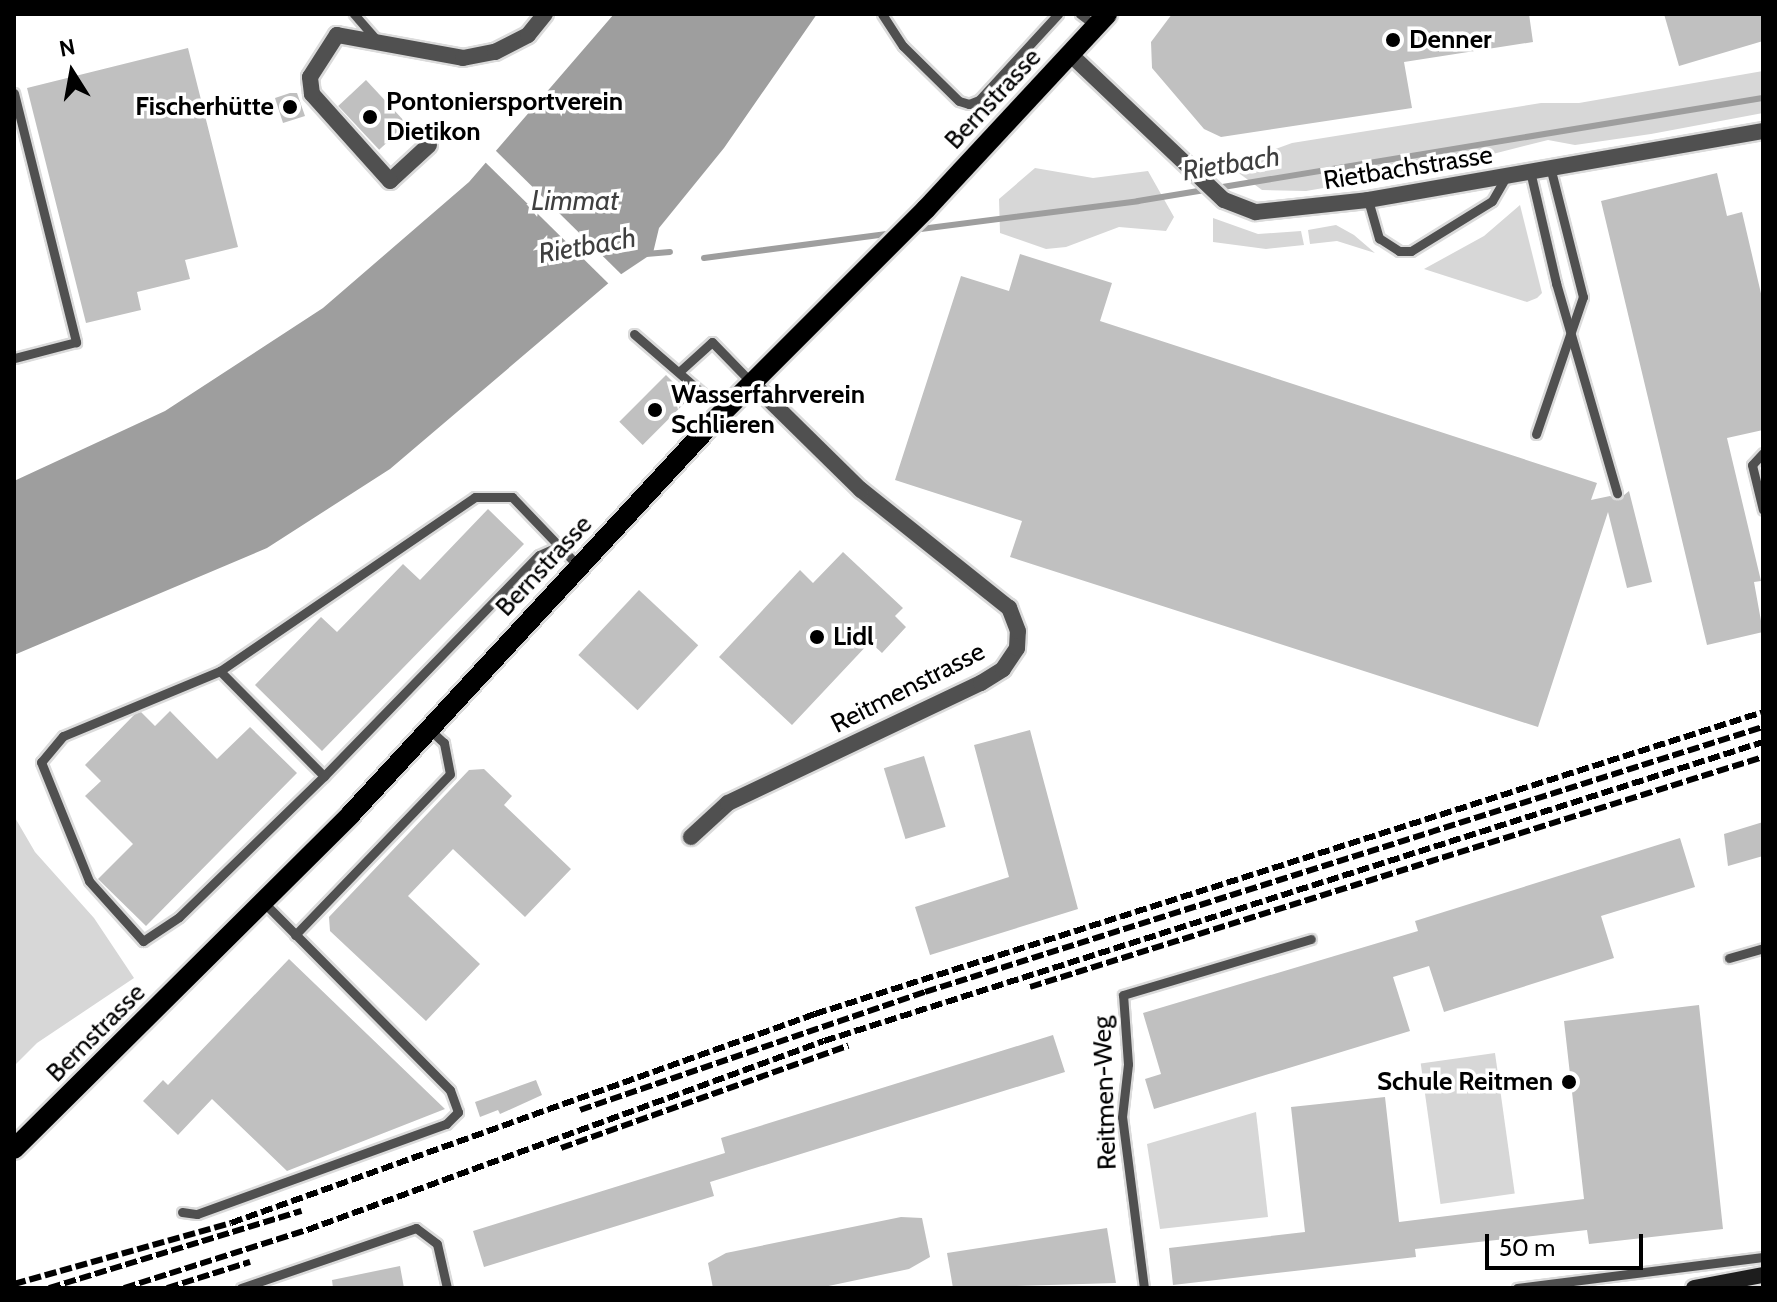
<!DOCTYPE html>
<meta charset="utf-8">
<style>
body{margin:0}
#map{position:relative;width:1777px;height:1302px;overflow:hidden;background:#fff;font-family:Cabin,sans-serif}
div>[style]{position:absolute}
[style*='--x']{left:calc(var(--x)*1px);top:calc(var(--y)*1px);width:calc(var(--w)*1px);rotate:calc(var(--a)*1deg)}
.green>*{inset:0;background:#d7d7d7;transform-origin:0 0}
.water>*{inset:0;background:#9e9e9e}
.pier>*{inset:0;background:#fff}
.stream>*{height:6px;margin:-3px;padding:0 3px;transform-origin:3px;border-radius:3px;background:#9e9e9e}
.building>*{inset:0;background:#c0c0c0;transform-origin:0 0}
.roads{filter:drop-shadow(2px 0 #dbdbdb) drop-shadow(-2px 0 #dbdbdb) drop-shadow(0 2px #dbdbdb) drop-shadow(0 -2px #dbdbdb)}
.service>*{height:9px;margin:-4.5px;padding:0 4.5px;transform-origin:4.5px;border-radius:4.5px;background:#505050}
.minor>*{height:16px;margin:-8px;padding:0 8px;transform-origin:8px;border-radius:8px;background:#505050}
.secondary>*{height:16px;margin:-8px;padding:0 8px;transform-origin:8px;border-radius:8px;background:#1d1d1d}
.primary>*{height:20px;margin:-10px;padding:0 10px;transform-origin:10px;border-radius:10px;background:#000}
.rail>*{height:6px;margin-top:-3px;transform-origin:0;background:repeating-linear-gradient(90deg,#000 0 12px,transparent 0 16px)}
.dots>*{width:22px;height:22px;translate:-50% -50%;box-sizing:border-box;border:4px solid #fff;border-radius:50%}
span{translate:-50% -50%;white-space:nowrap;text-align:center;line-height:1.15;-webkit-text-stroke:7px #fff;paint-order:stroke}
.poi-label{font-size:26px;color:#000;font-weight:700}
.left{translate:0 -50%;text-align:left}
.right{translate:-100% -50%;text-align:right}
.street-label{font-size:26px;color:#000}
.water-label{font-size:28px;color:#3f3f3f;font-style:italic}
.frame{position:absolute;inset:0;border:16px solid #000;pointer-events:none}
.north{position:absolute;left:32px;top:32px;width:80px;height:80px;-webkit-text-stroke:6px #fff;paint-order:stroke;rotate:349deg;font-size:22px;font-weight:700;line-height:32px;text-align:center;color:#000}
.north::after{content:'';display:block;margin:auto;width:28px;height:36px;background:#000;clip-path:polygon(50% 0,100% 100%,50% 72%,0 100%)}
.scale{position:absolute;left:1485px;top:1234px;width:158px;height:36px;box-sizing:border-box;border:4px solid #000;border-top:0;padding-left:10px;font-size:24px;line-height:28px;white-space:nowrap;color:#000;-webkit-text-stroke:6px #fff;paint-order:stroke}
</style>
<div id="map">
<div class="green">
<i style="clip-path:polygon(1763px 71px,1763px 113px,1651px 134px,1575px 145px,1548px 140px,1434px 169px,1306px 191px,1262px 190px,1229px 166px,1292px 143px,1541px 103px,1579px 103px)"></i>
<i style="clip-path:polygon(1035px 168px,1093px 178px,1148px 171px,1174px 217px,1166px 231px,1119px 227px,1066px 247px,1046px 249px,1000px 233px,999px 199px)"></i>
<i style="clip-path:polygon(1520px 205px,1542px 293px,1537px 298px,1527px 302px,1424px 269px,1484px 236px)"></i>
<i style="clip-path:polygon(1213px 218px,1258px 234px,1301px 231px,1304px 245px,1266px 249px,1213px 242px)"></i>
<i style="clip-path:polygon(1336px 225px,1354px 235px,1375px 253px,1337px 241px,1310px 244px,1308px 230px)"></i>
<i style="clip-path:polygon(14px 816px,35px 852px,94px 918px,134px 978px,37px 1043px,14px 1066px)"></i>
<i style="left:1495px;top:1053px;width:142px;height:75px;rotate:82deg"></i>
<i style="clip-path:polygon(1256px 1112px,1268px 1217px,1160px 1229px,1147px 1144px)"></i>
</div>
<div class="water">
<i style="clip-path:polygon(614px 14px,817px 14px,724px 148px,659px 228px,653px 253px,611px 281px,390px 469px,267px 548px,14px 655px,14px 481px,165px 411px,323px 308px,469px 182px)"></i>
</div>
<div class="pier">
<i style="clip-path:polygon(494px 149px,557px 211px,624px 277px,611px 286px,484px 161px)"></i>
</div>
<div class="stream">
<i style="--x:913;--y:230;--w:227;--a:-7.3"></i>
<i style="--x:1138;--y:201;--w:633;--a:-9.36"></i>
<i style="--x:646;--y:254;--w:24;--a:-5"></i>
<i style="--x:704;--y:258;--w:192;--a:-7.5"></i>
</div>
<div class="building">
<i style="clip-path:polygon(1172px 14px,1529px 14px,1533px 42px,1404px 62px,1412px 108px,1221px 137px,1204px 129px,1152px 68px,1151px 42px)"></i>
<i style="clip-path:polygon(1664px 14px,1763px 14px,1763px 41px,1679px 66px)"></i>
<i style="clip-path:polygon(188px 48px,238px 247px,185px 260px,190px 279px,137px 292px,141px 310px,86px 323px,27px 88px)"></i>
<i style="left:366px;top:80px;width:60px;height:38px;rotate:47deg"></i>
<i style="clip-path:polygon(290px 93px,297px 93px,305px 116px,283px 123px,275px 98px)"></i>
<i style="clip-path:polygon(1717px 173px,1727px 216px,1742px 212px,1763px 302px,1763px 430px,1727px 438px,1761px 581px,1754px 582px,1763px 632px,1707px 645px,1601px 201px)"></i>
<i style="clip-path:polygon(1020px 254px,1112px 283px,1100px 321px,1597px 483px,1591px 500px,1610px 496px,1618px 500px,1629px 491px,1652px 582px,1627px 588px,1608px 512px,1538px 727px,1010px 557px,1022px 521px,895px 480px,961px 276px,1009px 291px)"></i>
<i style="left:666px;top:375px;width:33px;height:66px;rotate:45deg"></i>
<i style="clip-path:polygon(488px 509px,524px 544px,322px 751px,255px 685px,321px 617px,337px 632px,403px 564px,420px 580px)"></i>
<i style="clip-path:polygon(843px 552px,903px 608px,895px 616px,906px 627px,882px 653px,870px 642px,792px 725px,719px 657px,800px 570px,813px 583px)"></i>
<i style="left:639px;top:590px;width:81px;height:89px;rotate:43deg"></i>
<i style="clip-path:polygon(170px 711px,217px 759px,250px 727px,297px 773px,146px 926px,98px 879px,133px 844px,85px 796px,101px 781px,85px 765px,135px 714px,141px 712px,155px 726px)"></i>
<i style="clip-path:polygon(1030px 730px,1078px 909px,930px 955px,915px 907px,1009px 877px,974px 745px)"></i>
<i style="left:924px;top:756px;width:74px;height:42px;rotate:73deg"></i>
<i style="clip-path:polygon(484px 769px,512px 796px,504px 805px,571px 869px,525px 917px,453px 849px,408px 896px,480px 964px,426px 1021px,330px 931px,329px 917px,469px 770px)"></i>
<i style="clip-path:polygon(1763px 822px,1763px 856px,1728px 866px,1724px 834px)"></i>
<i style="clip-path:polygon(1680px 838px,1695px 887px,1601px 916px,1614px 958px,1444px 1012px,1429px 966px,1393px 977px,1410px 1031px,1154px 1109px,1145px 1079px,1161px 1074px,1143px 1013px,1418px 931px,1415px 921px)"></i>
<i style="clip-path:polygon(289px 959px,445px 1109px,287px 1171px,212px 1099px,178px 1135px,143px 1101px,163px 1080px,168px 1085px)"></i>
<i style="clip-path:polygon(1699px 1005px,1723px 1229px,1589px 1244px,1587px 1230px,1415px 1249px,1416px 1257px,1173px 1285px,1169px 1248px,1305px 1232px,1291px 1107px,1385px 1097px,1399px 1222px,1584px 1199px,1564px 1021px)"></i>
<i style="clip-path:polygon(1053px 1035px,1065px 1072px,710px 1182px,714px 1196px,484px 1267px,473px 1231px,725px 1153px,721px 1138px)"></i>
<i style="clip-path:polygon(536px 1080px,542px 1095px,500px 1114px,498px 1110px,480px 1117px,475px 1102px)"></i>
<i style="clip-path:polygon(901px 1217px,922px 1218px,930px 1257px,909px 1269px,819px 1288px,713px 1288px,708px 1263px,726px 1253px)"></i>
<i style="clip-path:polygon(1107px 1228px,1116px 1283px,953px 1288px,947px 1253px)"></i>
<i style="clip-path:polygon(400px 1266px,404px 1288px,333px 1288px,332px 1280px)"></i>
</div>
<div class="roads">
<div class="service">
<i style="--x:354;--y:14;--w:35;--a:49"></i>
<i style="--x:882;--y:14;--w:38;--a:57"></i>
<i style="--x:903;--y:46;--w:78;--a:44.5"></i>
<i style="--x:959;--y:101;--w:10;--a:17"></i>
<i style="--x:969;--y:104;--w:11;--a:-22"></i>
<i style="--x:979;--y:100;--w:117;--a:-47.4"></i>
<i style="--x:1080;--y:14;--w:20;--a:37"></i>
<i style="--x:14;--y:93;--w:257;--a:76"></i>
<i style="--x:76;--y:342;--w:64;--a:165.5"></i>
<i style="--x:1530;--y:171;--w:115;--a:76.9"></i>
<i style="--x:1556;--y:283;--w:219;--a:73.8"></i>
<i style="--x:1368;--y:200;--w:40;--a:74"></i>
<i style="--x:1379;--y:238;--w:24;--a:33"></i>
<i style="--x:1399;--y:251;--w:12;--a:0"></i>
<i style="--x:1411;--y:251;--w:95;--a:-31.7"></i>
<i style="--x:1492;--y:201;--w:28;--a:-60"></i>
<i style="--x:634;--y:334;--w:90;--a:40.9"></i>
<i style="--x:702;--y:393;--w:30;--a:28"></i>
<i style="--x:680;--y:371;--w:43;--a:-42.2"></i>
<i style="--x:712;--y:342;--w:57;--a:45.7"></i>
<i style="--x:1536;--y:434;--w:145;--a:-71.1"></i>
<i style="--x:1583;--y:297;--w:134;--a:-104.2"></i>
<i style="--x:1763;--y:453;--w:16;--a:133"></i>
<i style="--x:1752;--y:465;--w:46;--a:76.3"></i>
<i style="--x:559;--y:546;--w:68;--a:-133.8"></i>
<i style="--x:512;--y:497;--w:37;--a:180"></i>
<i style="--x:475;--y:497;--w:309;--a:145.7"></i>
<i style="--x:220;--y:671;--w:170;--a:157.5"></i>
<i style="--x:63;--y:736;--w:34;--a:130"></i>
<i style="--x:41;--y:762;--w:128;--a:68"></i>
<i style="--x:89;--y:881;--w:81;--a:48"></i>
<i style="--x:143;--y:941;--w:43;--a:-33.7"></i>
<i style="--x:179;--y:917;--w:202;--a:-44.2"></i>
<i style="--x:324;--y:776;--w:308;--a:-45.8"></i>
<i style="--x:539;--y:555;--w:22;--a:-24"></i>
<i style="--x:559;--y:546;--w:29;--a:46"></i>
<i style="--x:220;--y:671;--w:148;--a:45.3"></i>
<i style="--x:295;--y:935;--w:223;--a:-46.1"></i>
<i style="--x:450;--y:774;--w:32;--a:-101"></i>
<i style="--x:444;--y:743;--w:22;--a:-137"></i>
<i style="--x:1729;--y:958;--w:35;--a:-16"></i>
<i style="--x:182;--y:1212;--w:15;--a:8"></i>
<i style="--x:197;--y:1214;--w:265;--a:-19.9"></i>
<i style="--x:446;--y:1124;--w:17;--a:-45"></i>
<i style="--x:458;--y:1112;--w:23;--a:-110"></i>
<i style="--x:450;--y:1090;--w:265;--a:-134.8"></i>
<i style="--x:241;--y:1288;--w:185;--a:-18.9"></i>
<i style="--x:416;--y:1228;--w:26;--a:37"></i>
<i style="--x:437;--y:1244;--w:45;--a:77.2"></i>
<i style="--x:1144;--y:1288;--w:172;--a:-97.3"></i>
<i style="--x:1122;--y:1117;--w:53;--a:-83.5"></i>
<i style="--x:1128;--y:1064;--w:69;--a:-94.1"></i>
<i style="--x:1123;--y:995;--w:196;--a:-16.6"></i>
<i style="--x:1517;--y:1288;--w:248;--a:-7.2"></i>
</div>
<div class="minor">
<i style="--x:1070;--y:54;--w:212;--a:43.5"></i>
<i style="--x:1224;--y:200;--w:34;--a:21"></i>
<i style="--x:1256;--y:212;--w:113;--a:-6.1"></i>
<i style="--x:1368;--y:200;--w:401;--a:-9.9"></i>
<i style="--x:429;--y:145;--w:53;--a:137.3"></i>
<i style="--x:390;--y:181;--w:117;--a:-131.9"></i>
<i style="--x:312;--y:94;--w:17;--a:-97"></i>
<i style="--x:310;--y:77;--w:50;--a:-57.3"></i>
<i style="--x:337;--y:35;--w:128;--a:10.3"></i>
<i style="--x:463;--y:58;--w:33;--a:-11"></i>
<i style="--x:495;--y:52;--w:37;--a:-27"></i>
<i style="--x:528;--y:35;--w:27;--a:-51"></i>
<i style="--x:691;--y:837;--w:50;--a:-42.6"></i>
<i style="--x:728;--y:803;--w:280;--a:-25.4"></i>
<i style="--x:981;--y:683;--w:26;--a:-32"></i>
<i style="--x:1003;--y:669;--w:25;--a:-56"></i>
<i style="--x:1017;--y:648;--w:17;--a:-87"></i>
<i style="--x:1018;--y:631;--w:25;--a:-111"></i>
<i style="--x:1009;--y:608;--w:189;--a:-141.4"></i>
<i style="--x:861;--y:490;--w:153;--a:-135.5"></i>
</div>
<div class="secondary">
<i style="--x:1694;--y:1288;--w:70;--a:-10.7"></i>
</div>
<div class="primary">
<i style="--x:14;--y:1149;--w:475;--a:-44.8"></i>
<i style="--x:351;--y:814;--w:534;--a:-47.28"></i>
<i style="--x:713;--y:422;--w:301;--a:-45"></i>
<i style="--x:926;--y:209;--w:266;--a:-47.1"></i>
</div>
</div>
<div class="rail">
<i style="--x:1030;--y:987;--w:768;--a:-17.42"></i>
<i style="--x:580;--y:1110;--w:365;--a:-18.9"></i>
<i style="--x:925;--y:992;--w:879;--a:-17.55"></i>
<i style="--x:561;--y:1148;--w:305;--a:-19.6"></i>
<i style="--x:14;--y:1284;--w:225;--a:-15.7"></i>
<i style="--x:231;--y:1223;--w:620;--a:-19.69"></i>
<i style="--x:815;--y:1014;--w:995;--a:-17.67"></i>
<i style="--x:49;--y:1288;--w:264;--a:-17"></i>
<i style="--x:124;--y:1288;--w:192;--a:-17.6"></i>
<i style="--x:307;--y:1230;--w:550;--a:-20.08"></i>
<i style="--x:824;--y:1041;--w:985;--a:-17.66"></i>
<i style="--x:167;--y:1288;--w:87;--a:-17.4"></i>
</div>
<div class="dots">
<i style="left:1393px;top:40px;background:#000"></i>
<i style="left:290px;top:107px;background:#000"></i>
<i style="left:370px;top:117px;background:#000"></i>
<i style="left:655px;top:410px;background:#000"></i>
<i style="left:817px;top:637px;background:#000"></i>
<i style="left:1569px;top:1082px;background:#000"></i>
</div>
<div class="poi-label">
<span class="left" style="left:1409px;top:40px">Denner</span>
<span class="left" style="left:386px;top:117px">Pontoniersportverein<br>Dietikon</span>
<span class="right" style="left:274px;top:107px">Fischerhütte</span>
<span class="left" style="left:671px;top:410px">Wasserfahrverein<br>Schlieren</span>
<span class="left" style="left:833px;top:637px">Lidl</span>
<span class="right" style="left:1553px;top:1082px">Schule Reitmen</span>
</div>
<div class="street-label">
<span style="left:993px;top:99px;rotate:-47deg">Bernstrasse</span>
<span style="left:1408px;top:168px;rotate:-9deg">Rietbachstrasse</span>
<span style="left:544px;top:566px;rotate:-47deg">Bernstrasse</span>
<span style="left:908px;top:688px;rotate:-27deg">Reitmenstrasse</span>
<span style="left:96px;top:1033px;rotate:-45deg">Bernstrasse</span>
<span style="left:1105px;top:1093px;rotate:-92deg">Reitmen-Weg</span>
</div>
<div class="water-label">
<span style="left:1231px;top:163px;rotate:-9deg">Rietbach</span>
<span style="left:575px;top:200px">Limmat</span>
<span style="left:587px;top:245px;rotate:-10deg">Rietbach</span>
</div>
<div class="frame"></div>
<div class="north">N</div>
<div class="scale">50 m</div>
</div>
